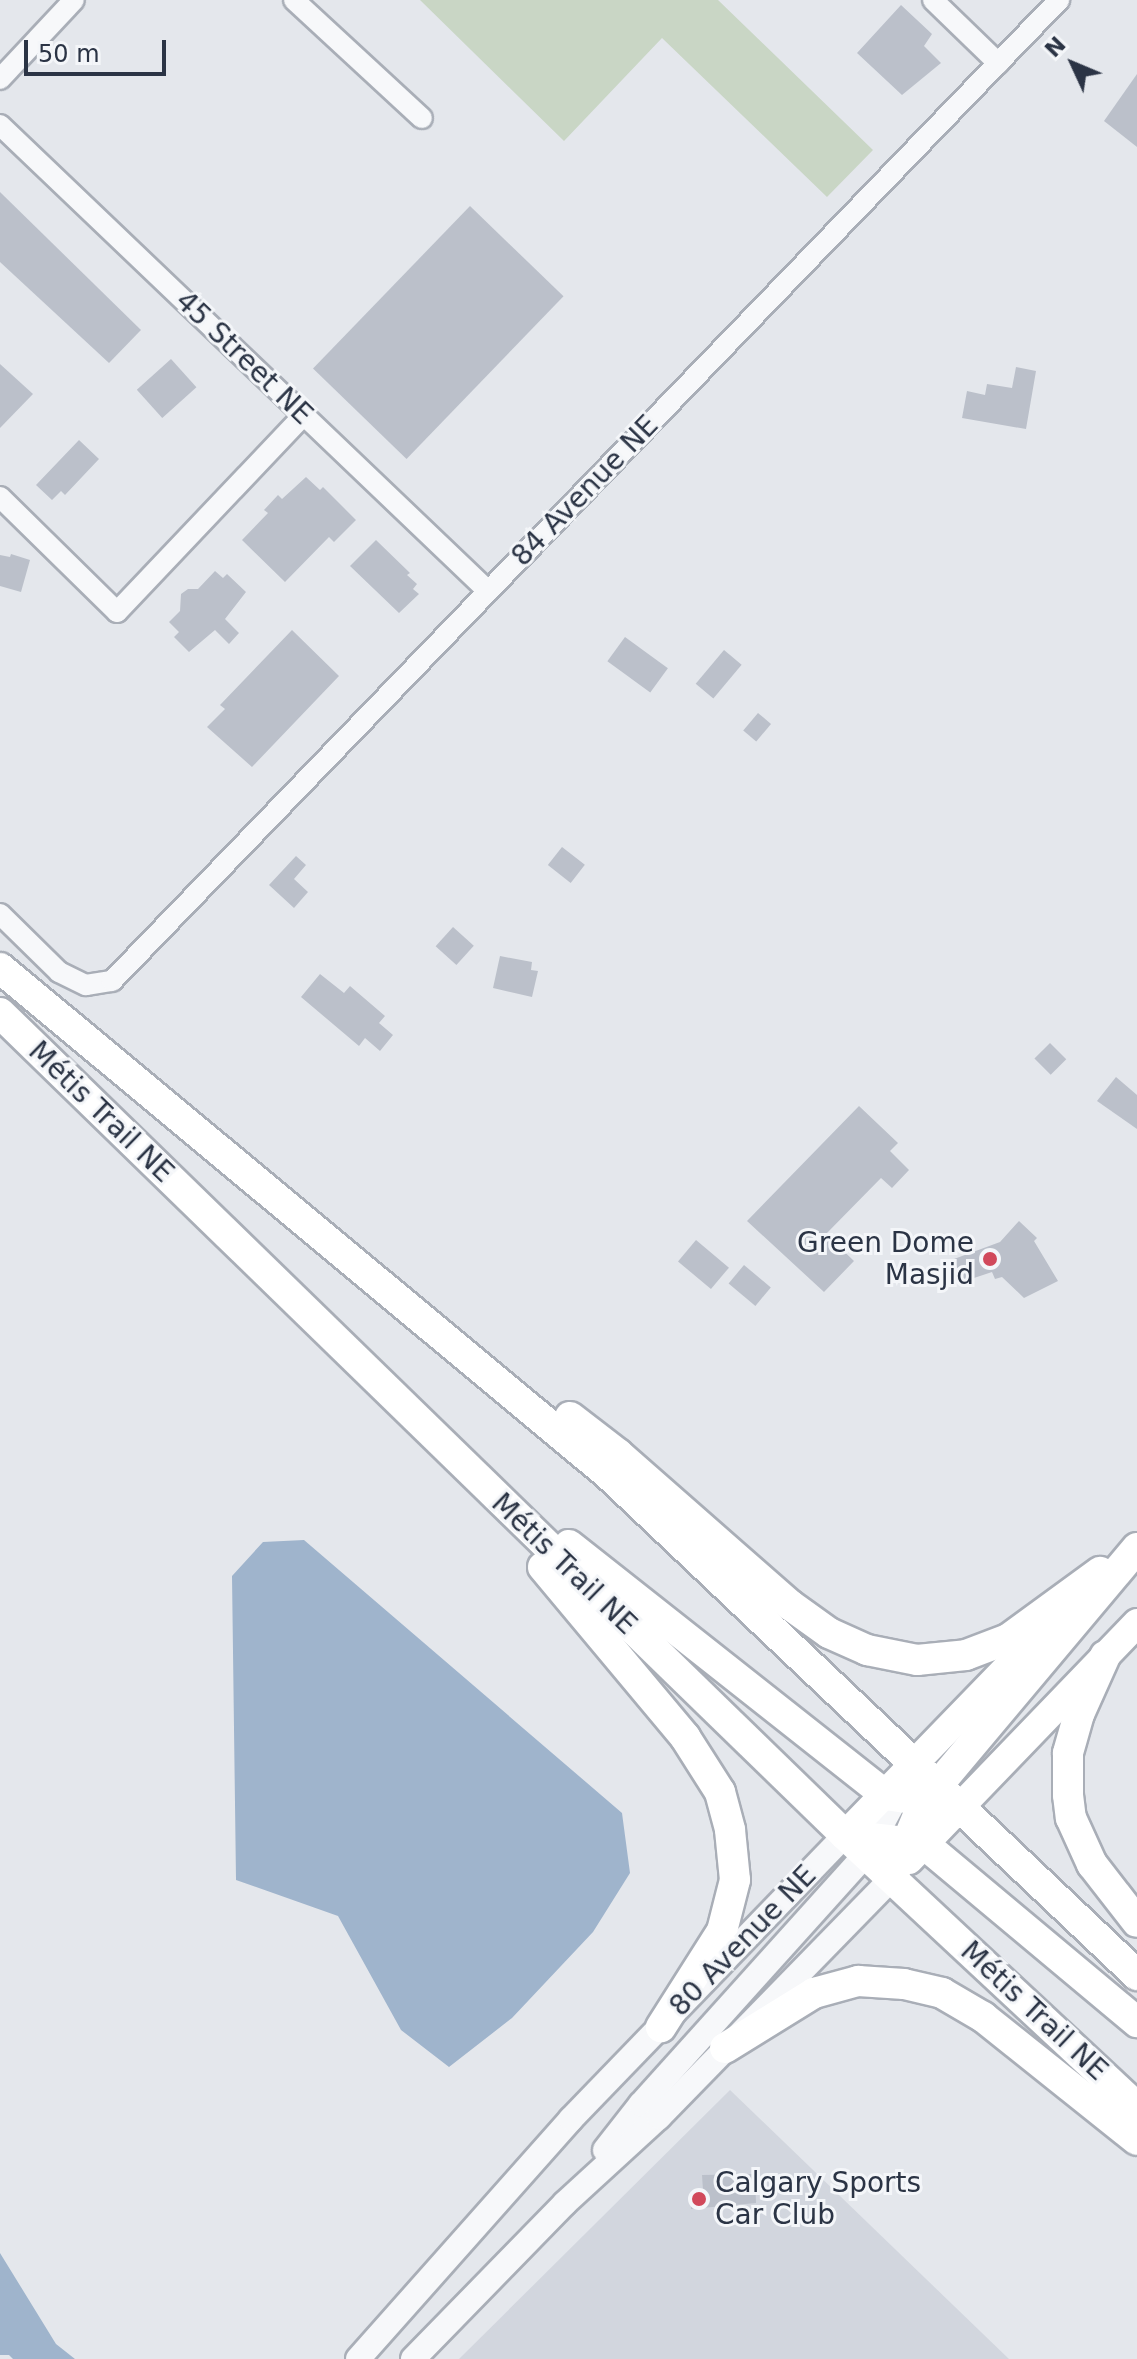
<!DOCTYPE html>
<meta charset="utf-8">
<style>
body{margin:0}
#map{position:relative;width:1137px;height:2359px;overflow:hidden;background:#e4e7ec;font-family:"DejaVu Sans",sans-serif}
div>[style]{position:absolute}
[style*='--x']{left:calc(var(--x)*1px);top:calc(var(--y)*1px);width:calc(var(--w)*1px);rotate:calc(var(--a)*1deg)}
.built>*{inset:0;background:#d2d6de}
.green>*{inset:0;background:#c9d6c5}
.water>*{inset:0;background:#9fb4cc}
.building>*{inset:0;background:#bbc0ca;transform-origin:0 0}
.roads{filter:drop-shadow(2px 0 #a9aeb7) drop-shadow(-2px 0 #a9aeb7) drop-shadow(0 2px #a9aeb7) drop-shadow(0 -2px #a9aeb7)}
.minor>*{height:20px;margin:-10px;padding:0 10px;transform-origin:10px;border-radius:10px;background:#f7f8fa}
.tertiary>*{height:24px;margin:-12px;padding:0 12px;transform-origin:12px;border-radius:12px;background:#f7f8fa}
.secondary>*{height:28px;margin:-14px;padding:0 14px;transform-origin:14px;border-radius:14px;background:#fff}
.primary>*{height:30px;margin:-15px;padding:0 15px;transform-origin:15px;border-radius:15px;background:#fff}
.dots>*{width:22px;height:22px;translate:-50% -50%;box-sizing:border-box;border:4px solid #f4f6f9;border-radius:50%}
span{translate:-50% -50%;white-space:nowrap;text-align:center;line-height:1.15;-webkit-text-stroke:6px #f4f6f9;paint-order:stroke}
.street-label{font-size:28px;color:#2b3445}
.poi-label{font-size:28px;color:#2b3445}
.right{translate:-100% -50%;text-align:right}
.left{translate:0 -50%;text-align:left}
.north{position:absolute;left:1033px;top:24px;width:80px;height:80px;-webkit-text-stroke:6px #f4f6f9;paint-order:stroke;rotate:314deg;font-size:22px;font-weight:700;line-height:32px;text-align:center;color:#2b3445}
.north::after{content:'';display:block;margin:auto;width:28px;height:36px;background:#2b3445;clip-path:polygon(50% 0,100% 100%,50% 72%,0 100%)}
.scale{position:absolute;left:24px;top:40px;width:142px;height:36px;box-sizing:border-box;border:4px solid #2b3445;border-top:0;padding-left:10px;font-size:24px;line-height:28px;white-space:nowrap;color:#2b3445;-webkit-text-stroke:6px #f4f6f9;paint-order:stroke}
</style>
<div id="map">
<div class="built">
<i style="clip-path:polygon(730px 2090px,1009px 2359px,459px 2359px)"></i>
</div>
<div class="green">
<i style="clip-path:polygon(420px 0,718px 0,873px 150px,827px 197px,662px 38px,564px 141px)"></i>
</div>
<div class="water">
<i style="clip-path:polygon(304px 1540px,622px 1813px,630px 1873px,593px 1932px,512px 2018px,449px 2067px,401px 2030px,338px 1916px,236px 1880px,232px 1576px,263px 1542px)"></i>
<i style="clip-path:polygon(0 2253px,56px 2344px,75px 2359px,13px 2359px,9px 2355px,0 2355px)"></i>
</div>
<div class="building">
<i style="clip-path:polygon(901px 5px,932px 34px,924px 46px,941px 63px,902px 95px,857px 53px)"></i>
<i style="clip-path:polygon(1137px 74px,1137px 147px,1104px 121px)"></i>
<i style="clip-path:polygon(0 192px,141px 330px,109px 363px,0 262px)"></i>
<i style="left:470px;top:206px;width:130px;height:226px;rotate:44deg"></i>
<i style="left:171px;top:359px;width:38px;height:46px;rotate:48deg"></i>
<i style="clip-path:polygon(0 364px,33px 394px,0 428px)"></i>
<i style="clip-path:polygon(1016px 367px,1036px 371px,1026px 429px,962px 418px,967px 391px,985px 395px,987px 384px,1012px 388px)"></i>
<i style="clip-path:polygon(79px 440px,99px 459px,65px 495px,61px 491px,52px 500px,36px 485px)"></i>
<i style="clip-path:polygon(306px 477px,320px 490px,323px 487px,356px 520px,334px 542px,329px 537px,285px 582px,242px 540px,268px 513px,264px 510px,278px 495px,282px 499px)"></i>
<i style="clip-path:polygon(376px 540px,410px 573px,407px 575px,417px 584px,413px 589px,419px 594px,399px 613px,350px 566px)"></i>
<i style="clip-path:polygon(11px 554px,30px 560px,21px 592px,0 586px,0 555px,10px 557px)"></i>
<i style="clip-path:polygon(215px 571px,223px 578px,227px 574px,246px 592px,225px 619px,239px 633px,229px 644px,215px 630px,189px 652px,174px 637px,179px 632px,169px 622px,180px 611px,181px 594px,188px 589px,198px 589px)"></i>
<i style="clip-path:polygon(292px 630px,339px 676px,252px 767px,207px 727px,225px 709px,220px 705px)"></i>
<i style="left:625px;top:637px;width:53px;height:30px;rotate:36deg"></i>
<i style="left:724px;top:650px;width:23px;height:44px;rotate:40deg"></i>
<i style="left:758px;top:713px;width:17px;height:23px;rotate:40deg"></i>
<i style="left:562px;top:847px;width:29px;height:23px;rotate:38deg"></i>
<i style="clip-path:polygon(296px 856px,306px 865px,294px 879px,308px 892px,294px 908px,269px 885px)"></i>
<i style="left:453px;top:927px;width:28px;height:26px;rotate:42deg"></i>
<i style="clip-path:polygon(500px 956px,532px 962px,531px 970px,538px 971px,532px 997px,493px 988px)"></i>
<i style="clip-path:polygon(320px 974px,344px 993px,350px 986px,385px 1016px,379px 1023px,393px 1035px,380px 1051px,365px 1038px,359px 1046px,301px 997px)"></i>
<i style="left:1050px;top:1043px;width:23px;height:22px;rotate:45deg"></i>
<i style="clip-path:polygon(1116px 1077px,1137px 1095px,1137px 1129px,1097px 1101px)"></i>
<i style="clip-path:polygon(859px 1106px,898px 1143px,890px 1151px,909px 1170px,892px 1188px,881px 1178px,826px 1234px,854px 1261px,824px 1292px,747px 1221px)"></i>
<i style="clip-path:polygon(1019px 1221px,1037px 1238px,1034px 1241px,1058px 1281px,1024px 1298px,1002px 1277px,995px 1279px,992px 1272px,962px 1282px,954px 1259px,1000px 1242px)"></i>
<i style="left:696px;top:1240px;width:43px;height:28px;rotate:40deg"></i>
<i style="left:744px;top:1265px;width:35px;height:24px;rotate:40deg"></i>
<i style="clip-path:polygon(755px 2174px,756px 2203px,691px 2209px,691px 2191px,703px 2190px,702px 2175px)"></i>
</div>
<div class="roads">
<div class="minor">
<i style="--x:294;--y:0;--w:174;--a:42.7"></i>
<i style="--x:933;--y:0;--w:91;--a:44.1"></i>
<i style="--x:0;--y:79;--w:108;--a:-46.9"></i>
<i style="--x:0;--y:125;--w:675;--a:43.68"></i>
<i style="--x:0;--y:497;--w:164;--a:44.5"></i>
<i style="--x:117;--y:612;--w:272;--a:-46.5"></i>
<i style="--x:0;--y:914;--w:83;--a:44.5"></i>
<i style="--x:59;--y:972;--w:30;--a:26"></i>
<i style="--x:86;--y:985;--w:26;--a:-9"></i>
<i style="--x:112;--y:981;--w:1364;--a:-46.01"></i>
</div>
<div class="tertiary">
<i style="--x:605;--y:2150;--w:58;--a:-52"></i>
<i style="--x:641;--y:2104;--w:336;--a:-48"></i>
<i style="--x:866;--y:1854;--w:81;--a:-61.8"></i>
<i style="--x:358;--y:2359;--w:321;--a:-48.4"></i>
<i style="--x:571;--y:2119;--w:395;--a:-46"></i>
<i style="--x:413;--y:2359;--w:218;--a:-45.7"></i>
<i style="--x:565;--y:2203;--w:127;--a:-42.5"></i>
<i style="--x:659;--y:2117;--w:334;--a:-45.7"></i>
</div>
<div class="secondary">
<i style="--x:845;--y:1835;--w:315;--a:-45.9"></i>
<i style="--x:909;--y:1860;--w:329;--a:-46.1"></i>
</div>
<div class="primary">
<i style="--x:0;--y:968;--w:791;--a:39.77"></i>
<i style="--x:608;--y:1474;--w:729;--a:43.44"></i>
<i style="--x:0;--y:1013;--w:1179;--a:44.21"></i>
<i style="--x:845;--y:1835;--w:399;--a:43"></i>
<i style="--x:570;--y:1417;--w:61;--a:37.6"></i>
<i style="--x:618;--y:1454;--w:229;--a:41.3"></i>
<i style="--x:790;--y:1605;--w:48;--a:35.7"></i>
<i style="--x:829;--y:1633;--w:42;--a:24.1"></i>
<i style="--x:867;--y:1650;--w:51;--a:11.3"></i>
<i style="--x:917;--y:1660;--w:49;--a:-5.8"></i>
<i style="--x:966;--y:1655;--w:45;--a:-20.9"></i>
<i style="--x:1008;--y:1639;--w:114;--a:-36.1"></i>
<i style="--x:569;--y:1545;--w:403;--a:38.3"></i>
<i style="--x:885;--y:1795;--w:76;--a:8.3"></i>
<i style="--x:543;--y:1567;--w:222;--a:50.1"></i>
<i style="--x:685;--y:1737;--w:65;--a:57.5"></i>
<i style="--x:720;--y:1792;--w:39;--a:75"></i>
<i style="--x:730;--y:1830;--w:50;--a:84.3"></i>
<i style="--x:735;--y:1880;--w:53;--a:104.3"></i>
<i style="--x:722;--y:1931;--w:114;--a:122.4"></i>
<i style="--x:1105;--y:1656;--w:64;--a:114.1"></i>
<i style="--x:1079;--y:1714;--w:41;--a:105.8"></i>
<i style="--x:1068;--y:1753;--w:42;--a:90"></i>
<i style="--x:1068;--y:1795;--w:23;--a:83"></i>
<i style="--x:1071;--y:1818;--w:51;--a:65.5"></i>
<i style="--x:1092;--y:1864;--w:73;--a:52.2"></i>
<i style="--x:845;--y:1835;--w:80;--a:6.5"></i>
<i style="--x:924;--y:1844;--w:278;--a:39.9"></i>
<i style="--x:892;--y:1878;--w:81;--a:-67.5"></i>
<i style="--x:923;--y:1803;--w:333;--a:-50"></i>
<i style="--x:725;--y:2048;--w:105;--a:-31.7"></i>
<i style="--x:814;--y:1993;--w:46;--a:-15.3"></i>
<i style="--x:858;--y:1981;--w:46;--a:3.7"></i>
<i style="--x:904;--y:1984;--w:39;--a:13"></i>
<i style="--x:942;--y:1993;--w:48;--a:30.3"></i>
<i style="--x:983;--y:2017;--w:197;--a:38.6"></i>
</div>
</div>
<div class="dots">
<i style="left:990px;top:1259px;background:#d1495b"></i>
<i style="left:699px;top:2199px;background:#d1495b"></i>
</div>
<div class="street-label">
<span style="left:244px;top:358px;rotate:44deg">45 Street NE</span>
<span style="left:585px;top:491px;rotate:-46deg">84 Avenue NE</span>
<span style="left:101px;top:1112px;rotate:44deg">Métis Trail NE</span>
<span style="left:564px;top:1564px;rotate:44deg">Métis Trail NE</span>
<span style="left:743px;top:1941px;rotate:-46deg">80 Avenue NE</span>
<span style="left:1034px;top:2011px;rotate:43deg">Métis Trail NE</span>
</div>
<div class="poi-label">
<span class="right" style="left:974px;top:1259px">Green Dome<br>Masjid</span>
<span class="left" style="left:715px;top:2199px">Calgary Sports<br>Car Club</span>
</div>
<div class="north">N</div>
<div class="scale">50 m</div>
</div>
